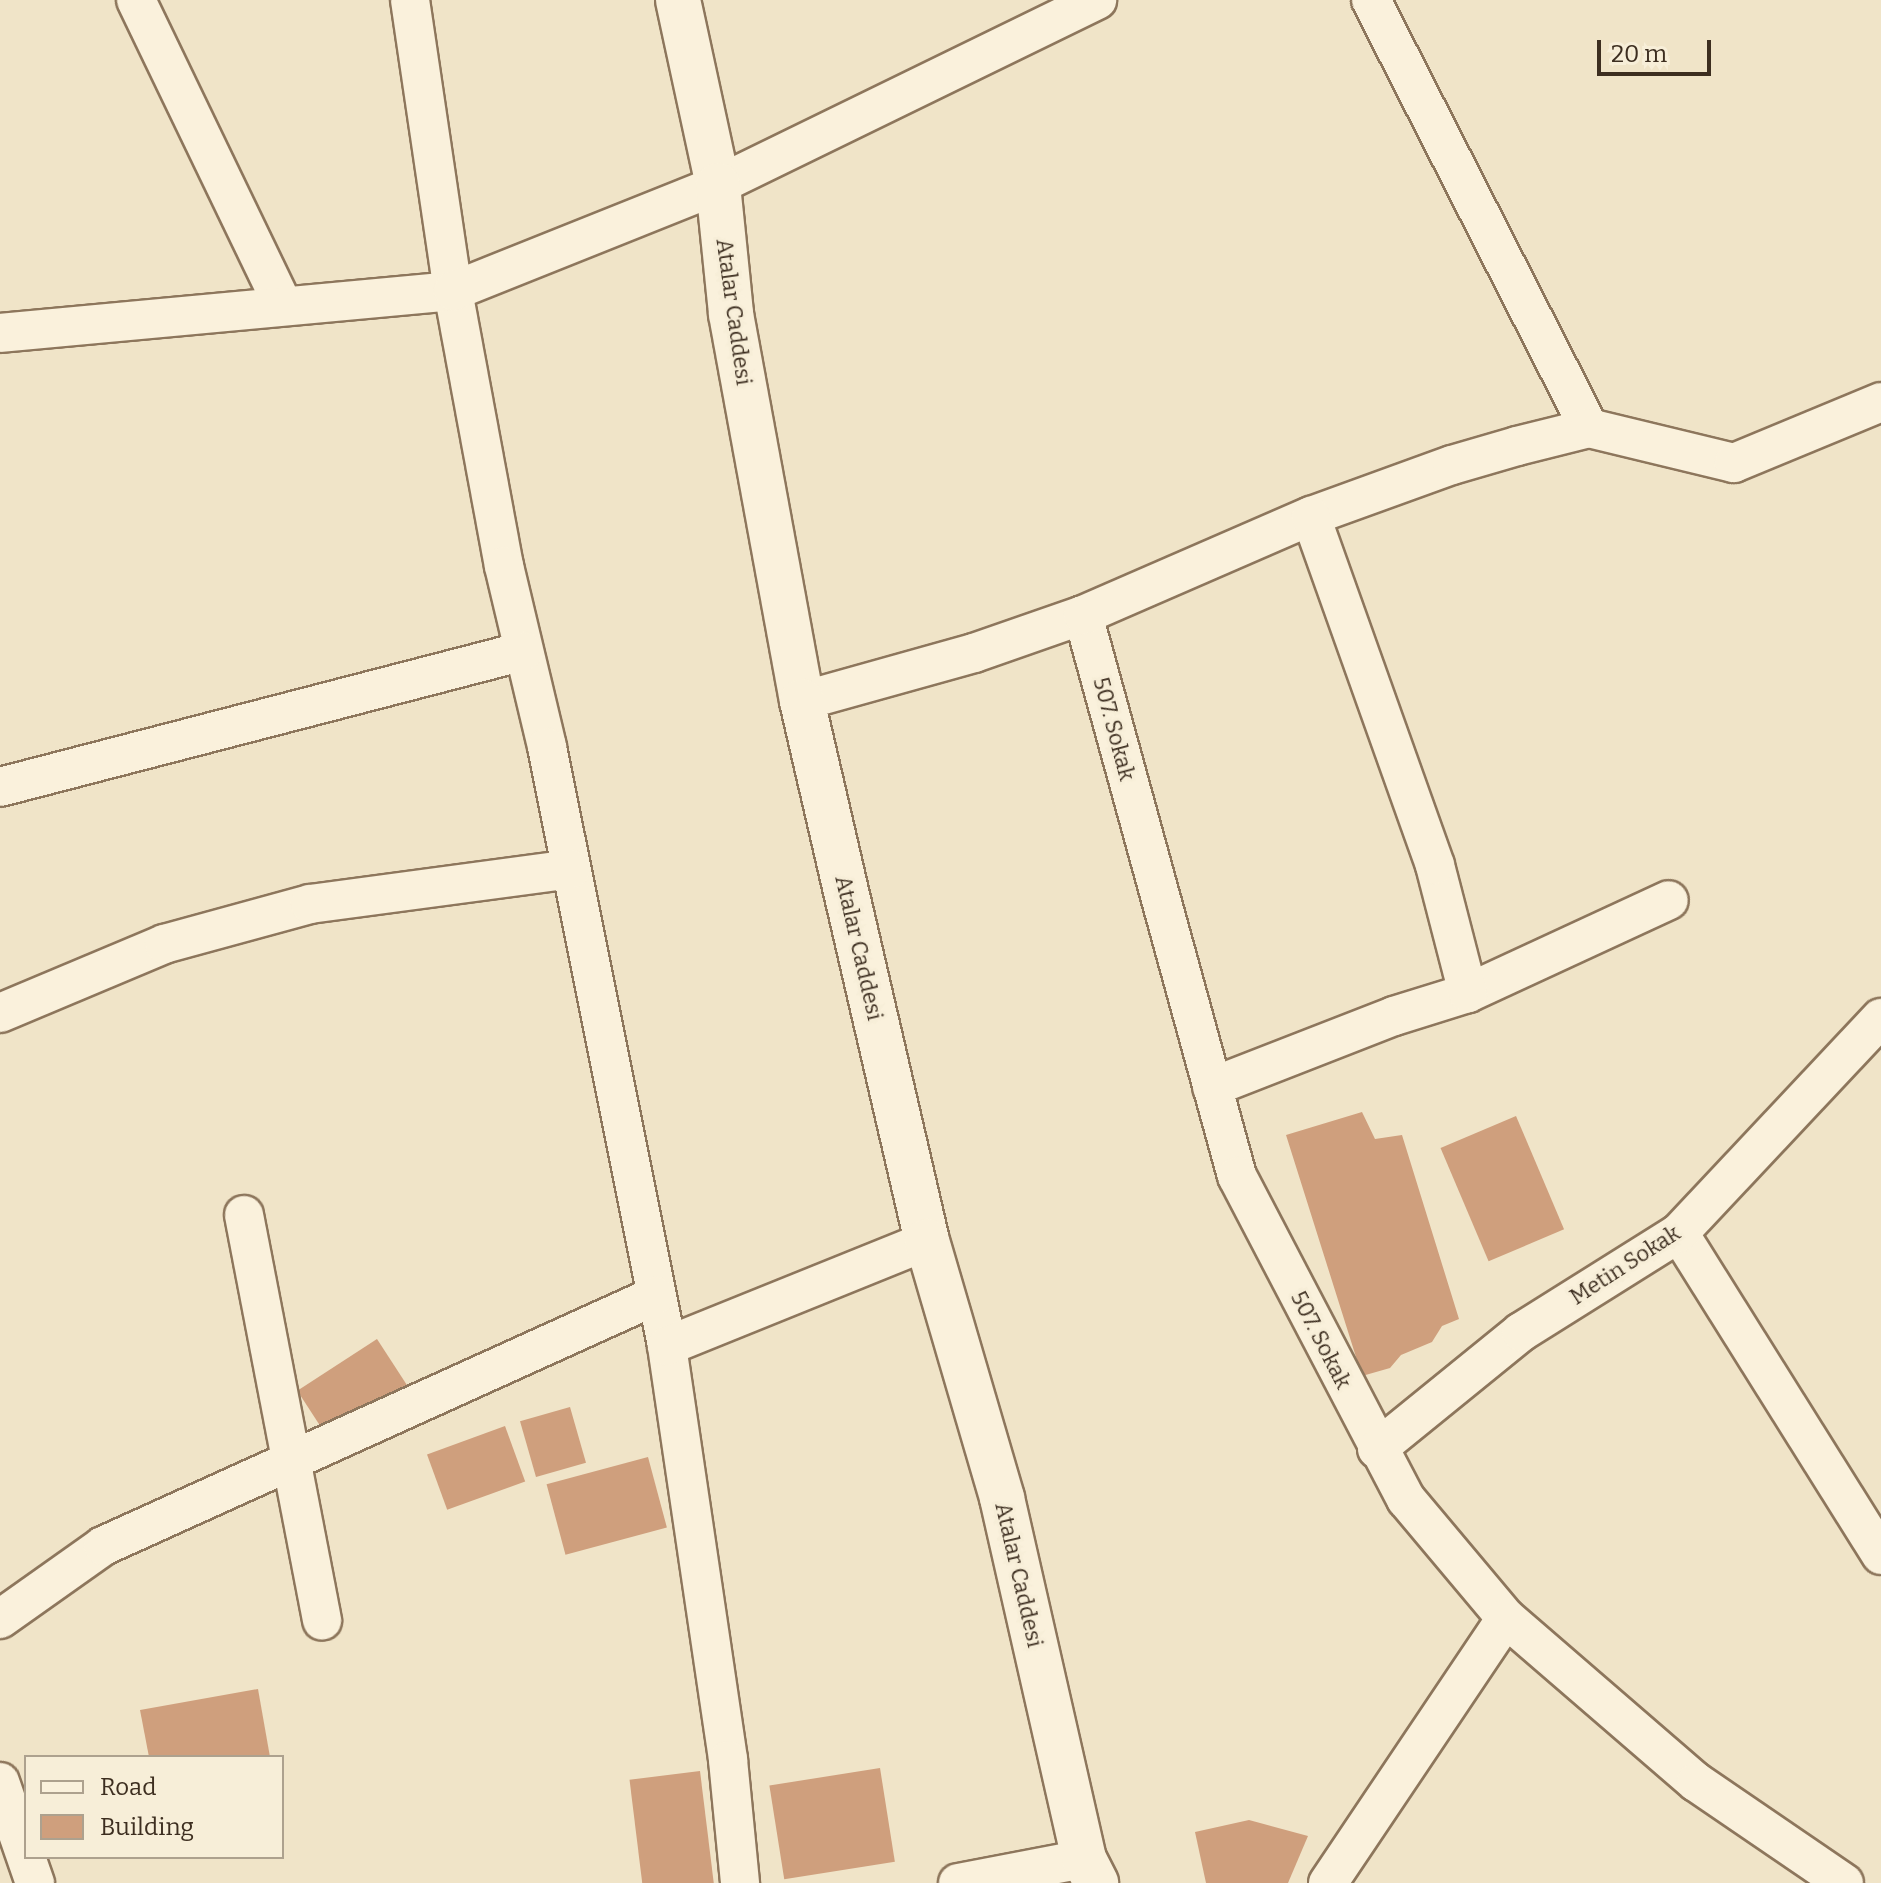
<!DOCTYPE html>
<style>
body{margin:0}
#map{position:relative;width:1881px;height:1883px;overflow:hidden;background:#f0e4c8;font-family:Bitter,serif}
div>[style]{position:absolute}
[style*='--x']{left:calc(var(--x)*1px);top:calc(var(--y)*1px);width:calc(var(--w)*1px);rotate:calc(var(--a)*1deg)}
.building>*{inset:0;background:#cf9f7d;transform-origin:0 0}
.roads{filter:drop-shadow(2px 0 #8d765c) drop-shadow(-2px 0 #8d765c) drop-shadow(0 2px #8d765c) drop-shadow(0 -2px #8d765c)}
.minor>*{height:38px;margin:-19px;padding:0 19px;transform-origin:19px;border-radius:19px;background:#faf1dc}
.tertiary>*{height:44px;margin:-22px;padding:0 22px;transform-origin:22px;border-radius:22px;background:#faf1dc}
span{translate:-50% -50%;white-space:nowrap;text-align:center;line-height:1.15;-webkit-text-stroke:6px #f7eed8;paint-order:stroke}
.street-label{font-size:22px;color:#3d2e20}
.legend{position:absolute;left:24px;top:1755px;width:260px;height:104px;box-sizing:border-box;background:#f7eed8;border:2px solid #ada18e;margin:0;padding:10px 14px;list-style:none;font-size:24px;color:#3d2e20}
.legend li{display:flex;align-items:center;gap:16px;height:40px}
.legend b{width:40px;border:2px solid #ada18e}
.scale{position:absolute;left:1597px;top:40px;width:114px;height:36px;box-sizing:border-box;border:4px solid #3d2e20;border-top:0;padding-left:10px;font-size:24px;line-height:28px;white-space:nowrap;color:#3d2e20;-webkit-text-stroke:6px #f7eed8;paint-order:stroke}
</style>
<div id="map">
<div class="building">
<i style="clip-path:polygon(1362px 1112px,1375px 1139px,1402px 1135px,1459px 1319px,1442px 1326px,1432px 1342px,1401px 1355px,1390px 1368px,1362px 1376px,1286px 1135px)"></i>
<i style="left:1516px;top:1116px;width:123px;height:82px;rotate:67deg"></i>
<i style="left:377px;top:1339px;width:57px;height:95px;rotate:57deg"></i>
<i style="left:570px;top:1407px;width:58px;height:52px;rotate:74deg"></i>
<i style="left:505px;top:1426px;width:59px;height:83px;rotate:70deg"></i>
<i style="left:648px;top:1457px;width:73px;height:105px;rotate:75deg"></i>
<i style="clip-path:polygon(258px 1689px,270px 1757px,149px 1757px,140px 1710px)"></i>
<i style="left:880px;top:1768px;width:95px;height:112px;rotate:81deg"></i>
<i style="left:700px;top:1771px;width:113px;height:71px;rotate:83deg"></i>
<i style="clip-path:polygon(1249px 1820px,1308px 1836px,1288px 1883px,1206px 1883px,1195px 1832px)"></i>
</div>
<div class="roads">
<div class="minor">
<i style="--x:136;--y:0;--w:339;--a:64.3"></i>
<i style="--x:410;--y:0;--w:294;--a:81.6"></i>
<i style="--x:453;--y:291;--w:280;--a:79.5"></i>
<i style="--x:504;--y:566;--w:186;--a:76.6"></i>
<i style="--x:547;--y:747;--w:611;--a:78.67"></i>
<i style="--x:667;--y:1346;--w:418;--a:81.6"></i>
<i style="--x:728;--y:1760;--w:124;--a:84.4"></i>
<i style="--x:1371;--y:0;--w:480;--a:63"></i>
<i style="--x:0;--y:333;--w:455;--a:-5.3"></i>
<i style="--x:453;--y:291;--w:285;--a:-21.8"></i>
<i style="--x:718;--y:185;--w:422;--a:-26"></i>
<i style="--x:1083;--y:615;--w:582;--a:74.65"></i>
<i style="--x:1237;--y:1176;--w:365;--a:62.4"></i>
<i style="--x:1406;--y:1499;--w:155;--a:50"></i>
<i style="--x:1506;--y:1618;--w:251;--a:40.8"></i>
<i style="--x:1696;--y:1782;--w:179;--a:34.3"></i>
<i style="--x:802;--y:701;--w:179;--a:-15.6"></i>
<i style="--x:974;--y:653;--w:115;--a:-19.2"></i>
<i style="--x:1083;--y:615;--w:249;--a:-23.5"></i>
<i style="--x:1311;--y:516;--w:150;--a:-19.9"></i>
<i style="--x:1452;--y:465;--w:68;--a:-16.3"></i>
<i style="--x:1517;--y:446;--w:74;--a:-14"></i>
<i style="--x:1589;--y:428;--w:149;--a:13.6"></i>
<i style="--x:1734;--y:463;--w:159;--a:-22.5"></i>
<i style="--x:0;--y:787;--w:541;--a:-14.55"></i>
<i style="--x:1468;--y:993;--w:221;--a:-24.8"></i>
<i style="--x:0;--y:1013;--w:178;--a:-22.8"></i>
<i style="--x:164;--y:944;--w:151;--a:-15.3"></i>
<i style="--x:310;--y:904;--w:263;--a:-7.6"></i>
<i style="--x:1212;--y:1087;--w:195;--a:-21.3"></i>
<i style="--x:1394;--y:1016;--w:77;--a:-17.3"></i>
<i style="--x:1468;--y:993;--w:132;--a:-104.5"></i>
<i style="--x:1435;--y:865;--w:370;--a:-109.6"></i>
<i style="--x:244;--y:1215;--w:413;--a:79.1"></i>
<i style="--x:1679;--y:1233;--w:380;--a:57.9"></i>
<i style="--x:667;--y:1346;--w:280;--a:-22"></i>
<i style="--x:1377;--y:1449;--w:186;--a:-39.1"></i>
<i style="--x:1521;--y:1332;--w:186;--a:-32.1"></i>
<i style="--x:1679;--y:1233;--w:295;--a:-46.8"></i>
<i style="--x:0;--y:1619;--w:126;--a:-35.3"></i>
<i style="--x:103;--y:1546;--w:606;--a:-24.37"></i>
<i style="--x:0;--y:1782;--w:107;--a:70.9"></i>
<i style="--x:958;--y:1883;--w:128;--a:-10.8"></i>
<i style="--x:1328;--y:1883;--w:319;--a:-56.1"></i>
</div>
<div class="tertiary">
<i style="--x:678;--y:0;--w:189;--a:77.8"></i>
<i style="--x:718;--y:185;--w:130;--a:84.2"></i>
<i style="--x:731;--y:314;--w:393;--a:79.6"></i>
<i style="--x:802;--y:701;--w:554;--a:76.97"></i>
<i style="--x:927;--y:1241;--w:268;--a:73.7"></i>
<i style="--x:1002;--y:1498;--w:370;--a:77.2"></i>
<i style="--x:1084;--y:1859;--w:27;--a:63"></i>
</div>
</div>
<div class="street-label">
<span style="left:734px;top:312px;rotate:82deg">Atalar Caddesi</span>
<span style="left:1114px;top:729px;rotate:75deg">507. Sokak</span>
<span style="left:859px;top:948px;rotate:77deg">Atalar Caddesi</span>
<span style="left:1625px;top:1265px;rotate:-33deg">Metin Sokak</span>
<span style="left:1321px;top:1340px;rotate:63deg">507. Sokak</span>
<span style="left:1019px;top:1575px;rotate:77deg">Atalar Caddesi</span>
</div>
<ul class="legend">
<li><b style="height:10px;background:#faf1dc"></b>Road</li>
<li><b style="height:22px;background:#cf9f7d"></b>Building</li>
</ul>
<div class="scale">20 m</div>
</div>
